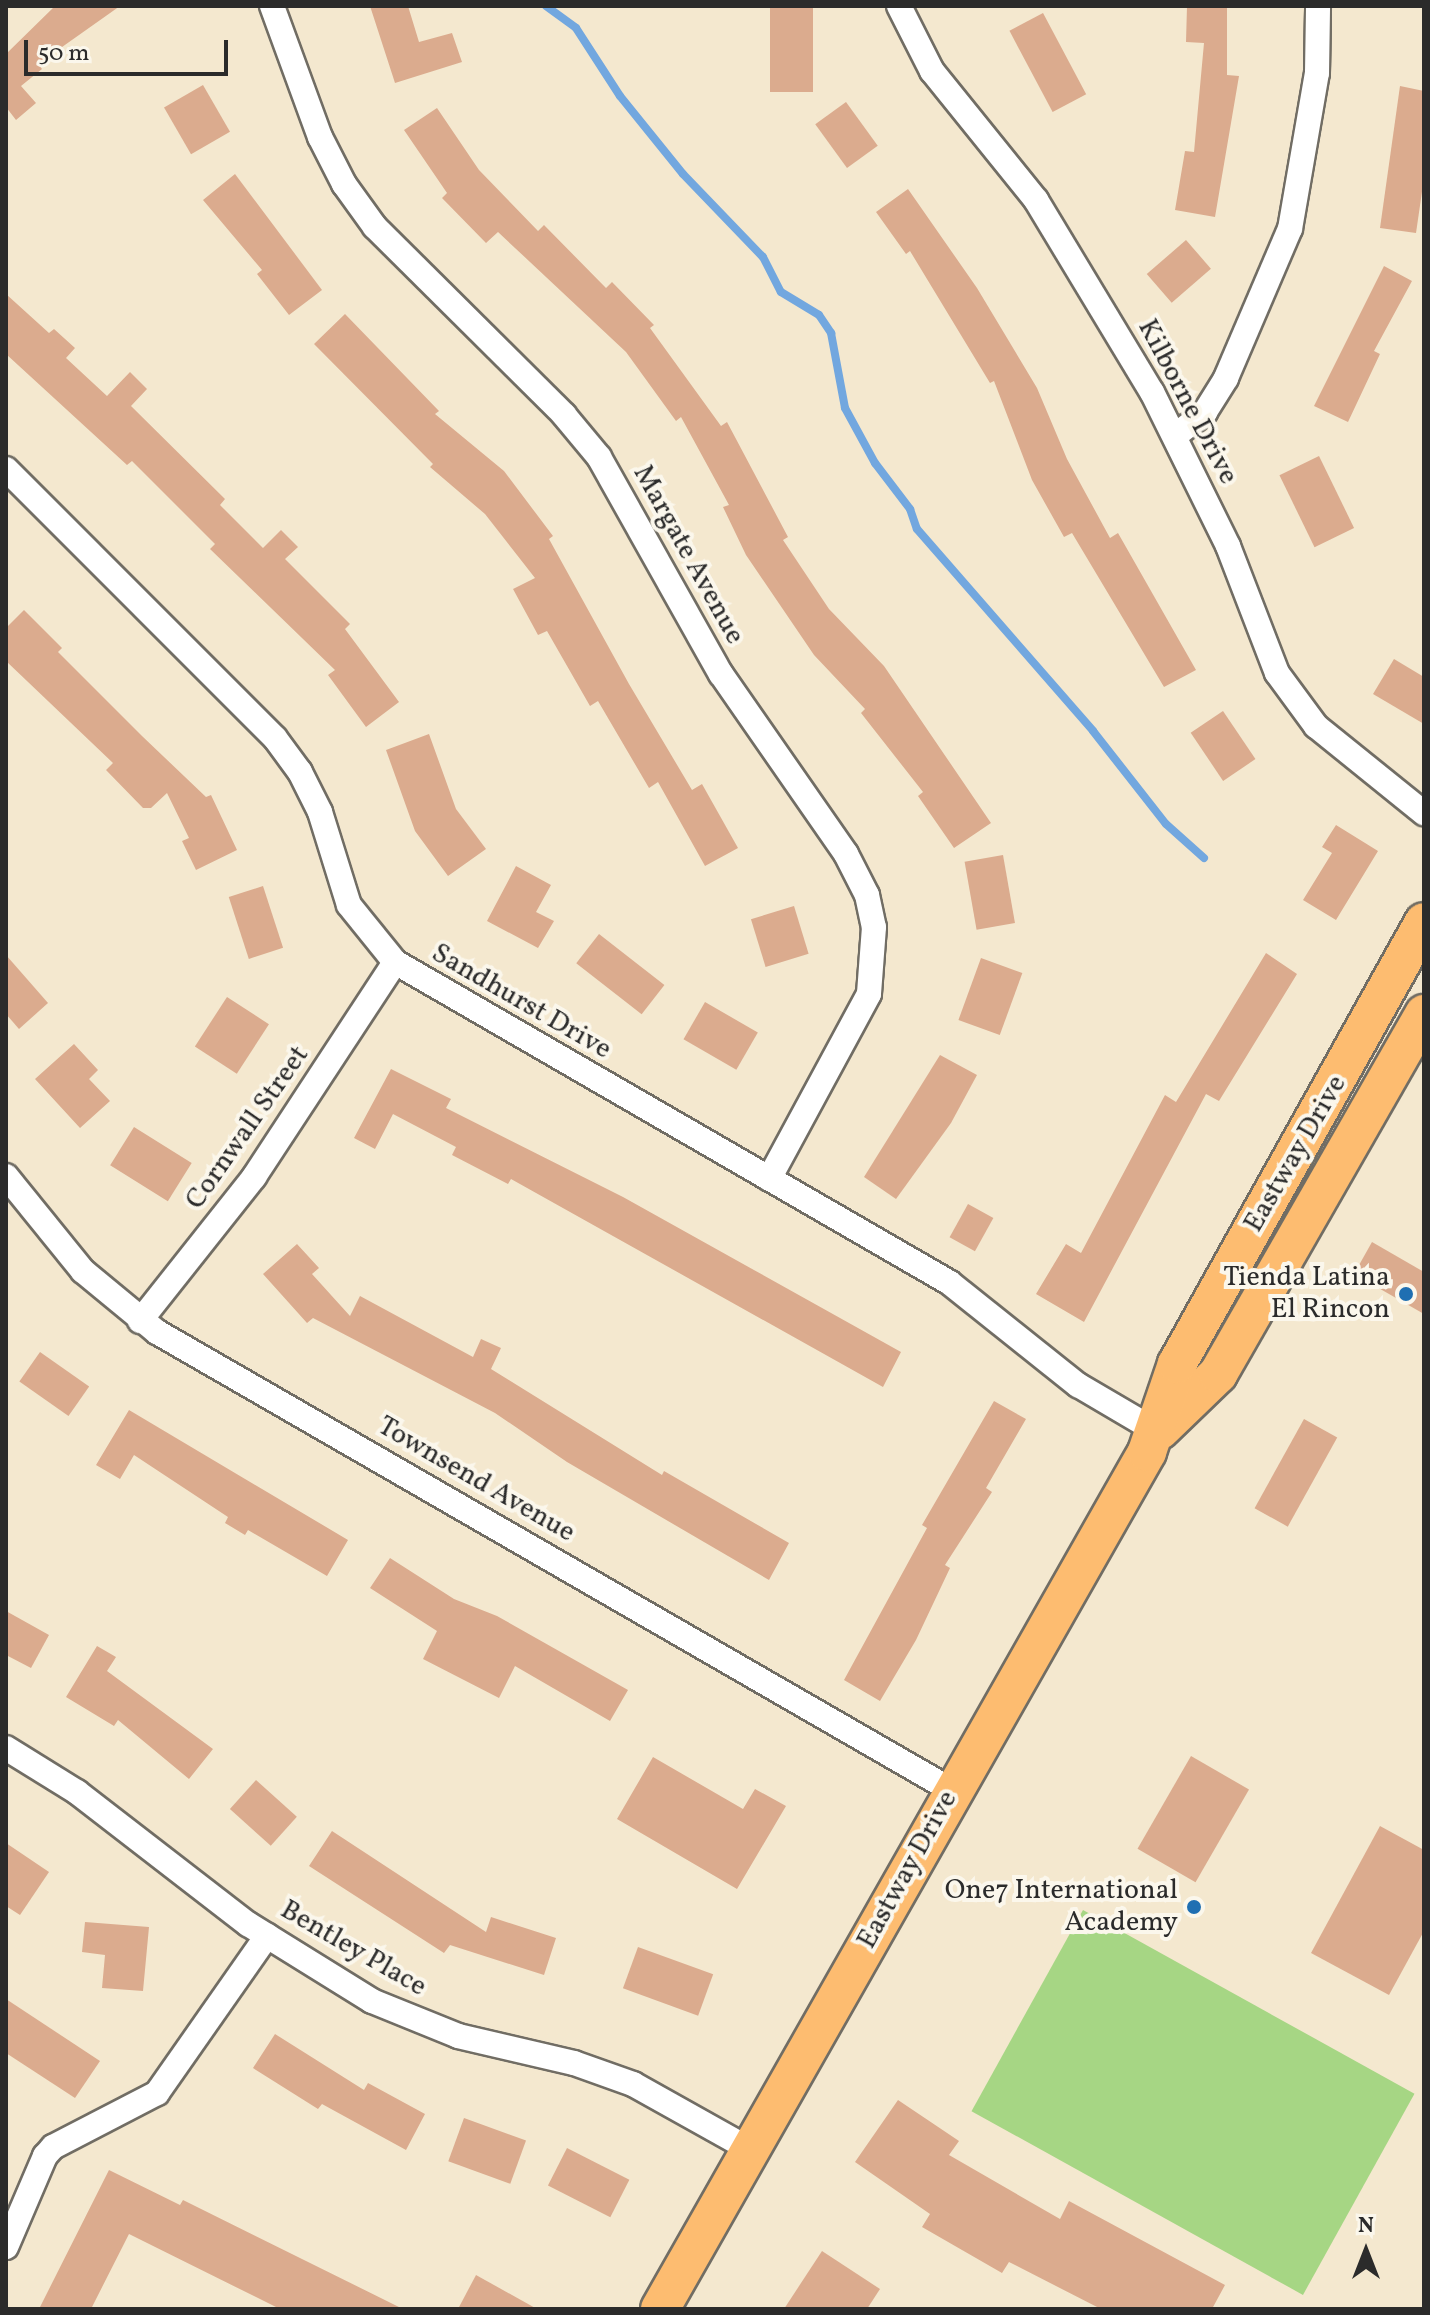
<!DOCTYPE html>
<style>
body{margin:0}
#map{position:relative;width:1430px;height:2315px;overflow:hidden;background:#f4e8cf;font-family:Vollkorn,serif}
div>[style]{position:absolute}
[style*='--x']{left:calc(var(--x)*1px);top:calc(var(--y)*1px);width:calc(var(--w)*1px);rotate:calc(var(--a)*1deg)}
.green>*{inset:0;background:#a6d684;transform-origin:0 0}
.stream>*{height:8px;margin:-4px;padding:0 4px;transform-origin:4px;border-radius:4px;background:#72a7df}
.building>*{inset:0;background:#dbab8e;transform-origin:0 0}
.roads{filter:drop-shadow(2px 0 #716d64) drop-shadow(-2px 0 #716d64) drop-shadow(0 2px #716d64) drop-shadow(0 -2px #716d64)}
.minor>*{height:24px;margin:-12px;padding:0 12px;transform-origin:12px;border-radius:12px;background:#fff}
.primary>*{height:38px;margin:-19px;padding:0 19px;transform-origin:19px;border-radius:19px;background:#fdbc70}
.dots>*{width:22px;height:22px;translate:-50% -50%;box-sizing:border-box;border:4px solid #fbf7ec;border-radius:50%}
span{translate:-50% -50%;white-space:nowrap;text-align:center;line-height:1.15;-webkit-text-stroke:8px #fbf7ec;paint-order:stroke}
.street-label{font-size:28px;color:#2b2b2b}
.poi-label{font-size:28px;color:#2b2b2b}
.right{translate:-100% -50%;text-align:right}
.frame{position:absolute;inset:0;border:8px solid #2b2b2b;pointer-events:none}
.north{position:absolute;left:1326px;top:2211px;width:80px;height:80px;-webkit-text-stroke:6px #fbf7ec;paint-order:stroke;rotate:0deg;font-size:22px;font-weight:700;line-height:32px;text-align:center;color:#2b2b2b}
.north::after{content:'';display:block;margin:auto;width:28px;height:36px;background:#2b2b2b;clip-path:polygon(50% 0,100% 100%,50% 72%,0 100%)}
.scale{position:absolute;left:24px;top:40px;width:204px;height:36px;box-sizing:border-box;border:4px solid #2b2b2b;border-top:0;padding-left:10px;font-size:24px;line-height:28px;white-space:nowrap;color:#2b2b2b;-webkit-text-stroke:6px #fbf7ec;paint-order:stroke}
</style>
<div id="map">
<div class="green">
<i style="left:1083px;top:1910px;width:379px;height:230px;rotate:29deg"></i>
</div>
<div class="stream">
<i style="--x:546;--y:6;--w:37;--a:36"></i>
<i style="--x:576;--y:28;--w:81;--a:57.1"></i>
<i style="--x:620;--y:96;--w:100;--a:51.1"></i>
<i style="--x:683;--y:174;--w:115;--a:46.1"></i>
<i style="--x:763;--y:257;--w:39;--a:63"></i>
<i style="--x:781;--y:292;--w:44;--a:31.2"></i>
<i style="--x:819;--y:315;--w:22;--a:56"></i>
<i style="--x:831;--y:333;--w:76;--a:79.4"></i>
<i style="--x:845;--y:408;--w:63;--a:61.4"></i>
<i style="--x:875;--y:463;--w:58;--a:52.7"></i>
<i style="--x:910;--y:509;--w:21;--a:71"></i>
<i style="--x:917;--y:529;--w:268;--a:48.9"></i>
<i style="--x:1093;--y:731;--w:118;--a:51.9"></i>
<i style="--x:1166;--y:824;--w:51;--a:41.8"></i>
</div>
<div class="building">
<i style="clip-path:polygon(55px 6px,120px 6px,38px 64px,42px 69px,21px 86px,36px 103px,16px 120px,6px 107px,6px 54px)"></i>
<i style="clip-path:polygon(370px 6px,408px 6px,419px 42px,452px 33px,462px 62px,395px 83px)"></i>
<i style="left:770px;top:6px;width:43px;height:86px"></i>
<i style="clip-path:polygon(1187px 6px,1227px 6px,1227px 75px,1239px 76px,1215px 217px,1175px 210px,1185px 151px,1194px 152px,1204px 43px,1186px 42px)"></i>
<i style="left:1043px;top:13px;width:92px;height:38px;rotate:62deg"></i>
<i style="left:203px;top:85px;width:54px;height:45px;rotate:60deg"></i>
<i style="clip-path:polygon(1400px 86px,1424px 91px,1424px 178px,1416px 233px,1380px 228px)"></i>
<i style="left:846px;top:102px;width:54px;height:38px;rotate:54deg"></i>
<i style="clip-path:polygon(437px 108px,479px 170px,538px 231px,544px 225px,606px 288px,612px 282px,654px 325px,650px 328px,721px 426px,727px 422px,788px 537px,783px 540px,829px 609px,884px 666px,991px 823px,954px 848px,918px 796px,923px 792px,861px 713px,865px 709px,814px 655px,746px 555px,723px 507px,729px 505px,681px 417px,676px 421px,626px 352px,498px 232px,486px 243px,442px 198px,447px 193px,404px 130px)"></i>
<i style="clip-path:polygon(235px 174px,322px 290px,289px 315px,257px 274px,262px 270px,203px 200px)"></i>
<i style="clip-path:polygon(908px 189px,977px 288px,1037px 388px,1067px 459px,1110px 538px,1118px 533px,1196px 670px,1164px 687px,1072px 533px,1064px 537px,1032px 480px,994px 381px,990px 383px,910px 251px,906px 254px,876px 212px)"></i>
<i style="left:1186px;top:240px;width:38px;height:52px;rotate:49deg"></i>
<i style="clip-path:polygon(1384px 266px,1412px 281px,1374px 351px,1380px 354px,1348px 422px,1314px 406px)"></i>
<i style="clip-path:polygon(6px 294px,49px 333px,54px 329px,75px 348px,66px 358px,107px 396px,130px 372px,147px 389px,131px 406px,225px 499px,220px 505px,263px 548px,281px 530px,298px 547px,285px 559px,350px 624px,345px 629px,399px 702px,366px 727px,328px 675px,335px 670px,210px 549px,215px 544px,132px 461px,127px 465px,6px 354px)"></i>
<i style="clip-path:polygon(345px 314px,439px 411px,435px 414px,504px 471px,553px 536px,549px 539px,629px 684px,692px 790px,702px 784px,738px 848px,705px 866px,658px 782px,649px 788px,598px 701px,590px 706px,547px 631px,538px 635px,513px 589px,535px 578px,485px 514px,430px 467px,433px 464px,314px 344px)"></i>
<i style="left:1319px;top:456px;width:80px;height:44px;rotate:64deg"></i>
<i style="clip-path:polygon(24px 610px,62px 648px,58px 652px,142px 736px,206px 797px,211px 795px,237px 850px,196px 870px,182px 841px,189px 838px,167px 793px,151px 808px,143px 808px,106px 770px,113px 763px,6px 661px,6px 628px)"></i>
<i style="clip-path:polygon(1394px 659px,1424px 677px,1424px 724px,1373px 694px)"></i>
<i style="left:1223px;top:711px;width:58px;height:39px;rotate:56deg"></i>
<i style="clip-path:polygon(429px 734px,456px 809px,486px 849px,448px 876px,415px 831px,386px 750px)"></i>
<i style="clip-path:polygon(1336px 825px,1378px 851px,1336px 920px,1303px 900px,1332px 853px,1322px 847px)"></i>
<i style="left:1003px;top:855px;width:69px;height:39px;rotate:80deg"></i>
<i style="clip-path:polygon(516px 866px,551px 885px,536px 912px,554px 921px,538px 948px,487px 921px)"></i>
<i style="left:263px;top:886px;width:65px;height:36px;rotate:72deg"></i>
<i style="left:794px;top:906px;width:50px;height:45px;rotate:73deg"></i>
<i style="left:599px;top:934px;width:83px;height:37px;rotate:38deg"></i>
<i style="clip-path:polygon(1266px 953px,1297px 974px,1219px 1101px,1206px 1094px,1084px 1322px,1036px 1294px,1066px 1244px,1081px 1253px,1165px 1095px,1176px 1102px)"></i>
<i style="clip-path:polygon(6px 955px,48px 1003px,19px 1029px,6px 1014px)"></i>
<i style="left:981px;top:958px;width:44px;height:66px;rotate:20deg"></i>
<i style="left:227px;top:997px;width:50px;height:59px;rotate:33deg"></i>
<i style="left:705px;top:1002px;width:61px;height:43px;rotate:30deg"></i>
<i style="clip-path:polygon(74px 1044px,98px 1070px,89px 1079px,110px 1101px,80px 1128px,35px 1079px)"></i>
<i style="clip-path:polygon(940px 1055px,977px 1075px,951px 1123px,896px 1199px,864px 1177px)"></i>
<i style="clip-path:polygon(391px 1069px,451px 1099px,446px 1108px,623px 1197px,901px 1352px,883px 1387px,511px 1179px,508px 1184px,452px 1155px,456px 1147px,393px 1114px,375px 1149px,354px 1138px)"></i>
<i style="left:134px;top:1127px;width:68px;height:45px;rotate:32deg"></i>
<i style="left:968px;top:1204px;width:29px;height:38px;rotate:29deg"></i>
<i style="clip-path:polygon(1372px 1242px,1424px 1272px,1424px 1314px,1354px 1274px)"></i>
<i style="clip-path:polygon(297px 1244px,319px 1268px,312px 1274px,350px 1316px,360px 1296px,473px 1357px,481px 1339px,501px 1348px,491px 1369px,662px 1475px,664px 1471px,789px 1543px,769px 1580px,567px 1462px,495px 1413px,313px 1318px,307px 1323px,263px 1274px)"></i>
<i style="left:40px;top:1352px;width:60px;height:36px;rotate:35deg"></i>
<i style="clip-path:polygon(994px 1401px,1026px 1419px,986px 1488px,992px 1492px,945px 1565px,950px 1568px,916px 1640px,880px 1701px,844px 1680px,927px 1528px,922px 1525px)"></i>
<i style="clip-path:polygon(129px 1410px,348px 1540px,327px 1576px,248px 1530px,245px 1535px,225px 1523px,228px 1517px,134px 1455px,120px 1479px,96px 1465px)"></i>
<i style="left:1304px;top:1419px;width:38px;height:102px;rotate:29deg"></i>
<i style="clip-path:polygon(390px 1558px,454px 1599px,497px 1616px,628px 1690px,610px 1721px,515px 1666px,499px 1698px,423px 1659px,437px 1631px,370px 1588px)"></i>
<i style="clip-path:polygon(6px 1611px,49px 1635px,31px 1668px,6px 1655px)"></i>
<i style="clip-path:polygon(97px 1646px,116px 1657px,107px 1671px,213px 1749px,189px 1779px,118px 1720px,114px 1726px,66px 1697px)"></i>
<i style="left:1191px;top:1756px;width:67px;height:107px;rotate:30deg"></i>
<i style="clip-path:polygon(653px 1757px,743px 1809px,755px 1789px,786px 1806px,737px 1889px,617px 1819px)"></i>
<i style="left:256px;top:1780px;width:55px;height:39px;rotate:42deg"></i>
<i style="clip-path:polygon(1380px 1826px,1424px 1850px,1424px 1931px,1389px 1995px,1311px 1953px)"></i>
<i style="clip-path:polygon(332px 1831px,486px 1932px,491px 1917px,556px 1938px,544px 1975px,450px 1945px,444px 1953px,309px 1866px)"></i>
<i style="clip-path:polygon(6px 1843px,49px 1872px,20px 1915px,6px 1906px)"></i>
<i style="clip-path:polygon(85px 1922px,149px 1927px,143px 1991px,102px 1988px,105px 1955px,82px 1952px)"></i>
<i style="left:638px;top:1947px;width:80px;height:44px;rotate:20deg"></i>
<i style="clip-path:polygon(6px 1999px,100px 2061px,75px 2098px,6px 2053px)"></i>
<i style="clip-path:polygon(275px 2034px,364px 2090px,368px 2083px,425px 2114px,406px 2150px,322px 2104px,318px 2109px,253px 2068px)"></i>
<i style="clip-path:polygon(898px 2100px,959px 2141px,949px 2155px,1060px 2219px,1069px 2201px,1225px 2285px,1212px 2309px,1101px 2309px,1009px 2262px,1002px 2273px,922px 2227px,930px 2214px,855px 2162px)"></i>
<i style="left:464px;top:2118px;width:66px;height:46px;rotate:20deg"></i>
<i style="left:567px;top:2148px;width:70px;height:42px;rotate:27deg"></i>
<i style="clip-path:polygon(109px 2170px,180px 2205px,183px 2200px,403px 2309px,280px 2309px,129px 2234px,91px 2309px,39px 2309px)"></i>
<i style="clip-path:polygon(822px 2251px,880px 2289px,867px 2309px,784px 2309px)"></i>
<i style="clip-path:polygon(476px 2275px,537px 2309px,458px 2309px)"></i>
</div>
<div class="roads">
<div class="minor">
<i style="--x:272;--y:6;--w:140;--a:69.9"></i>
<i style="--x:320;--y:137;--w:53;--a:62.9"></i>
<i style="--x:344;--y:184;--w:53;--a:54.2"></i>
<i style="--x:375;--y:227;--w:267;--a:44.8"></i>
<i style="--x:564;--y:415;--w:55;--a:50.2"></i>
<i style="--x:599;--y:457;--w:249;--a:60.7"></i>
<i style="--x:721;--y:674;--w:219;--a:55.2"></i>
<i style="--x:846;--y:854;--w:46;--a:62.9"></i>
<i style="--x:867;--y:895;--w:33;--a:78"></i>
<i style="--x:874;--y:927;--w:67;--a:94.3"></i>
<i style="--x:869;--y:994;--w:210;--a:118.4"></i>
<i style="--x:899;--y:6;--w:73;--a:63.1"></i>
<i style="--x:932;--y:71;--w:166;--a:51.1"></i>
<i style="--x:1036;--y:200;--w:224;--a:58.9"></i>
<i style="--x:1152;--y:392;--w:172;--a:63.7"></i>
<i style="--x:1228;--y:546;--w:136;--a:68.9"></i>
<i style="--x:1277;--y:673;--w:66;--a:53.7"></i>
<i style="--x:1316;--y:726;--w:139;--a:38.9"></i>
<i style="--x:1176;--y:435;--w:37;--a:-38"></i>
<i style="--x:1205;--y:412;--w:40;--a:-58"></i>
<i style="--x:1226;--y:378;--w:162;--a:-66.8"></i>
<i style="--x:1290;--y:229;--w:158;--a:-80.2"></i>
<i style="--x:1317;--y:73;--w:67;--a:-89.1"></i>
<i style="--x:6;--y:469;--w:380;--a:45"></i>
<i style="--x:275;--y:738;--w:42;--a:53.7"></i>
<i style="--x:300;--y:772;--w:45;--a:63.4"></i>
<i style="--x:320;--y:812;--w:97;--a:72.7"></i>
<i style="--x:349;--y:905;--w:73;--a:51.1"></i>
<i style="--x:395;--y:962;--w:641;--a:30.04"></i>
<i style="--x:950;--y:1283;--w:164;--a:38.6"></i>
<i style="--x:1078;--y:1385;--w:93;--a:30.4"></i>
<i style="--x:6;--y:1176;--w:122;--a:51"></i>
<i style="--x:83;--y:1271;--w:96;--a:39.5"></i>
<i style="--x:157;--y:1332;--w:919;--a:29.97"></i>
<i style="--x:140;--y:1321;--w:184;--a:-51.6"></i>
<i style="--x:254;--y:1177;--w:257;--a:-56.7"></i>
<i style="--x:6;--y:1748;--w:84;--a:31.8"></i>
<i style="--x:77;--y:1792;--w:216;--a:37.7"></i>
<i style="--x:248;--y:1924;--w:146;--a:31.8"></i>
<i style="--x:372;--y:2001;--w:93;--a:22.1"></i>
<i style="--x:458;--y:2036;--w:119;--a:13.1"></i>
<i style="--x:574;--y:2063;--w:63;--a:19.6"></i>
<i style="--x:633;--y:2084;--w:135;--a:29.2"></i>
<i style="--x:6;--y:2247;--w:99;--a:-66.8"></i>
<i style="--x:45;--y:2156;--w:12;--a:-48"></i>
<i style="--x:53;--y:2147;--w:117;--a:-27.4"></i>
<i style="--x:157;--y:2093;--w:192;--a:-55"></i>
</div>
<div class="primary">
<i style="--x:1160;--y:1430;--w:81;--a:-44"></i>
<i style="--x:1218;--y:1374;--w:415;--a:-60.2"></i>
<i style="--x:660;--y:2309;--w:986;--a:-60.39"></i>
<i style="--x:1147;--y:1452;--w:93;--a:-71.2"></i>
<i style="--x:1177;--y:1364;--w:506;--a:-60.8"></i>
</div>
</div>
<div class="dots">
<i style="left:1406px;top:1294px;background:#1f6fb2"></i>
<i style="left:1194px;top:1907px;background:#1f6fb2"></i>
</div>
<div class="street-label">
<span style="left:1187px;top:402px;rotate:62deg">Kilborne Drive</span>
<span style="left:688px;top:555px;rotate:61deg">Margate Avenue</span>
<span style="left:521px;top:1002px;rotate:30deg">Sandhurst Drive</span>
<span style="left:248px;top:1128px;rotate:-55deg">Cornwall Street</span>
<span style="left:1296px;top:1154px;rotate:-60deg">Eastway Drive</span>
<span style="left:476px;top:1480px;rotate:30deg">Townsend Avenue</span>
<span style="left:908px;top:1870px;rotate:-61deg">Eastway Drive</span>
<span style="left:353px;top:1949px;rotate:30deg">Bentley Place</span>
</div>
<div class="poi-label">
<span class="right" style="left:1390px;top:1294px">Tienda Latina<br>El Rincon</span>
<span class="right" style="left:1178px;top:1907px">One7 International<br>Academy</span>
</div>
<div class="frame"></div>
<div class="north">N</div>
<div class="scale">50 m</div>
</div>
